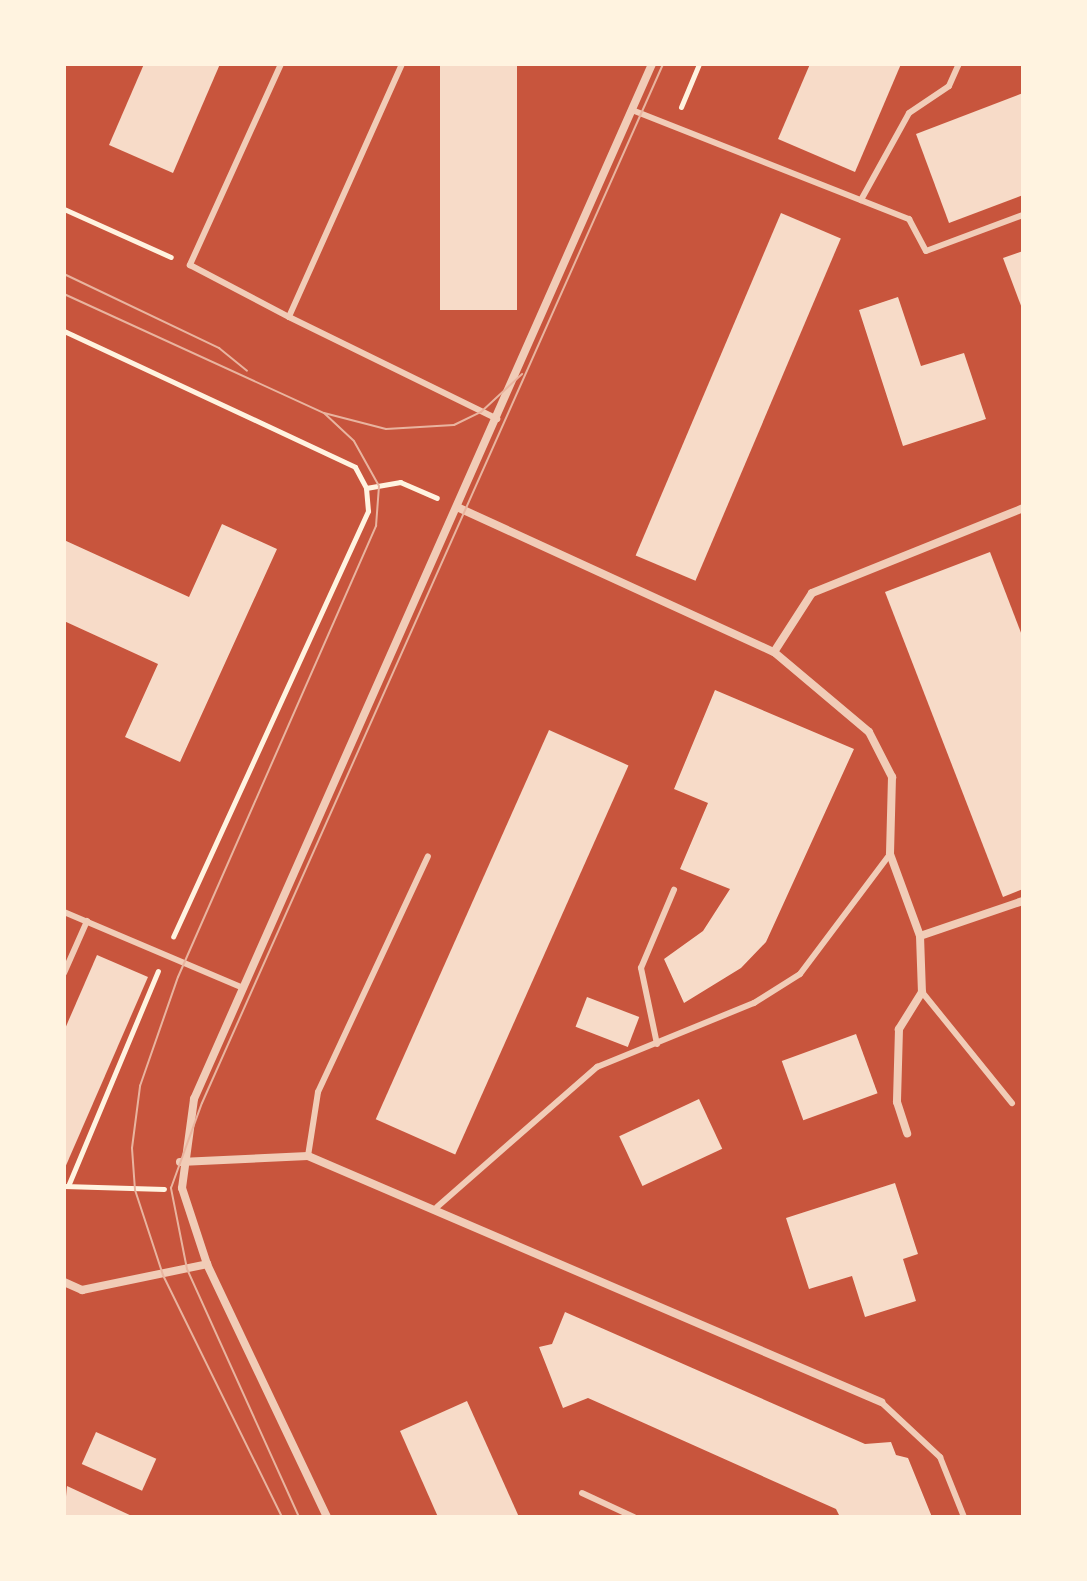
<!DOCTYPE html>
<style>
body{margin:0}
#map{position:relative;width:1087px;height:1581px;overflow:hidden;background:#c8553d;font-family:"IBM Plex Sans",sans-serif}
div>[style]{position:absolute}
[style*='--x']{left:calc(var(--x)*1px);top:calc(var(--y)*1px);width:calc(var(--w)*1px);rotate:calc(var(--a)*1deg)}
.building>*{inset:0;background:#f7dbc8;transform-origin:0 0}
.path>*{height:5px;margin:-2.5px;padding:0 2.5px;transform-origin:2.5px;border-radius:2.5px;background:#fff3e0}
.service>*{height:6px;margin:-3px;padding:0 3px;transform-origin:3px;border-radius:3px;background:#f1ccb7}
.minor>*{height:8px;margin:-4px;padding:0 4px;transform-origin:4px;border-radius:4px;background:#f1ccb7}
.tram>*{height:2px;margin:-1px;padding:0 1px;transform-origin:1px;border-radius:1px;background:#e9b49f}
span{translate:-50% -50%;white-space:nowrap;text-align:center;line-height:1.15;-webkit-text-stroke:6px #fff3e0;paint-order:stroke}
.frame{position:absolute;inset:0;border:66px solid #fff3e0;pointer-events:none}
</style>
<div id="map">
<div class="building">
<i style="clip-path:polygon(144px 64px,220px 64px,173px 173px,109px 145px)"></i>
<i style="left:440px;top:64px;width:77px;height:246px"></i>
<i style="clip-path:polygon(810px 64px,901px 64px,855px 172px,778px 139px)"></i>
<i style="clip-path:polygon(1023px 93px,1023px 195px,949px 223px,916px 134px)"></i>
<i style="left:781px;top:213px;width:65px;height:372px;rotate:23deg"></i>
<i style="clip-path:polygon(1023px 251px,1023px 311px,1003px 258px)"></i>
<i style="clip-path:polygon(898px 297px,921px 366px,964px 353px,986px 419px,903px 446px,859px 310px)"></i>
<i style="clip-path:polygon(222px 524px,277px 549px,180px 762px,125px 737px,158px 664px,64px 621px,64px 540px,189px 597px)"></i>
<i style="clip-path:polygon(990px 552px,1023px 638px,1023px 889px,1003px 897px,885px 592px)"></i>
<i style="clip-path:polygon(715px 690px,854px 749px,766px 942px,741px 968px,684px 1003px,664px 959px,703px 931px,730px 889px,680px 869px,708px 803px,674px 789px)"></i>
<i style="left:549px;top:730px;width:87px;height:426px;rotate:24deg"></i>
<i style="clip-path:polygon(97px 955px,148px 977px,64px 1170px,64px 1031px)"></i>
<i style="left:587px;top:997px;width:56px;height:32px;rotate:21deg"></i>
<i style="left:856px;top:1034px;width:63px;height:79px;rotate:70deg"></i>
<i style="left:699px;top:1099px;width:55px;height:88px;rotate:65deg"></i>
<i style="clip-path:polygon(895px 1183px,918px 1254px,903px 1259px,916px 1301px,865px 1317px,852px 1276px,809px 1289px,786px 1218px)"></i>
<i style="clip-path:polygon(565px 1312px,865px 1444px,891px 1442px,896px 1455px,908px 1458px,932px 1517px,840px 1517px,836px 1509px,588px 1398px,563px 1408px,539px 1347px,552px 1344px)"></i>
<i style="clip-path:polygon(467px 1401px,519px 1517px,438px 1517px,400px 1431px)"></i>
<i style="left:96px;top:1432px;width:66px;height:35px;rotate:24deg"></i>
<i style="clip-path:polygon(67px 1486px,134px 1517px,64px 1517px)"></i>
</div>
<div class="path">
<i style="--x:681;--y:107;--w:47;--a:-67.3"></i>
<i style="--x:64;--y:209;--w:117;--a:24.2"></i>
<i style="--x:64;--y:331;--w:321;--a:25"></i>
<i style="--x:355;--y:467;--w:24;--a:62"></i>
<i style="--x:366;--y:488;--w:23;--a:85"></i>
<i style="--x:368;--y:511;--w:468;--a:114.6"></i>
<i style="--x:366;--y:488;--w:35;--a:-10"></i>
<i style="--x:400;--y:482;--w:40;--a:23.4"></i>
<i style="--x:64;--y:1186;--w:100;--a:1.7"></i>
<i style="--x:68;--y:1186;--w:233;--a:-67.3"></i>
</div>
<div class="service">
<i style="--x:281;--y:64;--w:221;--a:114.4"></i>
<i style="--x:190;--y:265;--w:112;--a:27.7"></i>
<i style="--x:402;--y:64;--w:277;--a:114.1"></i>
<i style="--x:289;--y:317;--w:232;--a:26.1"></i>
<i style="--x:632;--y:110;--w:298;--a:21.5"></i>
<i style="--x:909;--y:219;--w:36;--a:62"></i>
<i style="--x:926;--y:251;--w:103;--a:-20.4"></i>
<i style="--x:861;--y:200;--w:99;--a:-61.1"></i>
<i style="--x:909;--y:113;--w:48;--a:-34"></i>
<i style="--x:949;--y:86;--w:24;--a:-66"></i>
<i style="--x:64;--y:912;--w:194;--a:23"></i>
<i style="--x:64;--y:973;--w:57;--a:-66.1"></i>
<i style="--x:922;--y:992;--w:143;--a:51"></i>
<i style="--x:657;--y:1044;--w:78;--a:-101.9"></i>
<i style="--x:641;--y:968;--w:85;--a:-67.1"></i>
<i style="--x:308;--y:1156;--w:65;--a:-81.1"></i>
<i style="--x:318;--y:1092;--w:260;--a:-65"></i>
<i style="--x:437;--y:1207;--w:213;--a:-41.2"></i>
<i style="--x:597;--y:1067;--w:170;--a:-22.2"></i>
<i style="--x:754;--y:1003;--w:54;--a:-32.2"></i>
<i style="--x:800;--y:974;--w:150;--a:-53.1"></i>
<i style="--x:881;--y:1402;--w:81;--a:43"></i>
<i style="--x:940;--y:1457;--w:65;--a:68.2"></i>
<i style="--x:582;--y:1493;--w:57;--a:24.8"></i>
</div>
<div class="minor">
<i style="--x:457;--y:507;--w:349;--a:24.6"></i>
<i style="--x:774;--y:652;--w:70;--a:-57.2"></i>
<i style="--x:812;--y:593;--w:227;--a:-21.9"></i>
<i style="--x:774;--y:652;--w:124;--a:40.1"></i>
<i style="--x:869;--y:732;--w:51;--a:62.9"></i>
<i style="--x:892;--y:777;--w:77;--a:91.5"></i>
<i style="--x:890;--y:854;--w:87;--a:69.9"></i>
<i style="--x:920;--y:936;--w:56;--a:88"></i>
<i style="--x:922;--y:992;--w:44;--a:121.9"></i>
<i style="--x:899;--y:1029;--w:73;--a:91.6"></i>
<i style="--x:897;--y:1102;--w:33;--a:72"></i>
<i style="--x:920;--y:936;--w:109;--a:-18.8"></i>
<i style="--x:180;--y:1162;--w:128;--a:-2.7"></i>
<i style="--x:308;--y:1156;--w:624;--a:23.23"></i>
<i style="--x:64;--y:1282;--w:20;--a:24"></i>
<i style="--x:82;--y:1290;--w:128;--a:-11.7"></i>
<i style="--x:327;--y:1517;--w:280;--a:-115.4"></i>
<i style="--x:207;--y:1264;--w:80;--a:-108.2"></i>
<i style="--x:182;--y:1188;--w:90;--a:-82.3"></i>
<i style="--x:194;--y:1099;--w:1132;--a:-66.13"></i>
</div>
<div class="tram">
<i style="--x:64;--y:274;--w:172;--a:25.5"></i>
<i style="--x:219;--y:348;--w:36;--a:39"></i>
<i style="--x:64;--y:294;--w:286;--a:24.6"></i>
<i style="--x:324;--y:413;--w:64;--a:14.5"></i>
<i style="--x:386;--y:429;--w:68;--a:-3.4"></i>
<i style="--x:454;--y:425;--w:30;--a:-26"></i>
<i style="--x:481;--y:412;--w:56;--a:-42.8"></i>
<i style="--x:282;--y:1517;--w:270;--a:-116.2"></i>
<i style="--x:163;--y:1275;--w:89;--a:-108.2"></i>
<i style="--x:135;--y:1190;--w:42;--a:-94.1"></i>
<i style="--x:132;--y:1148;--w:63;--a:-82.6"></i>
<i style="--x:140;--y:1086;--w:115;--a:-70.8"></i>
<i style="--x:178;--y:977;--w:493;--a:-66.3"></i>
<i style="--x:376;--y:526;--w:40;--a:-85.7"></i>
<i style="--x:379;--y:486;--w:51;--a:-119.1"></i>
<i style="--x:354;--y:441;--w:41;--a:-137"></i>
<i style="--x:299;--y:1517;--w:272;--a:-114.3"></i>
<i style="--x:187;--y:1269;--w:83;--a:-101.2"></i>
<i style="--x:171;--y:1188;--w:90;--a:-70"></i>
<i style="--x:202;--y:1103;--w:1137;--a:-66.07"></i>
</div>
<div class="frame"></div>
</div>
